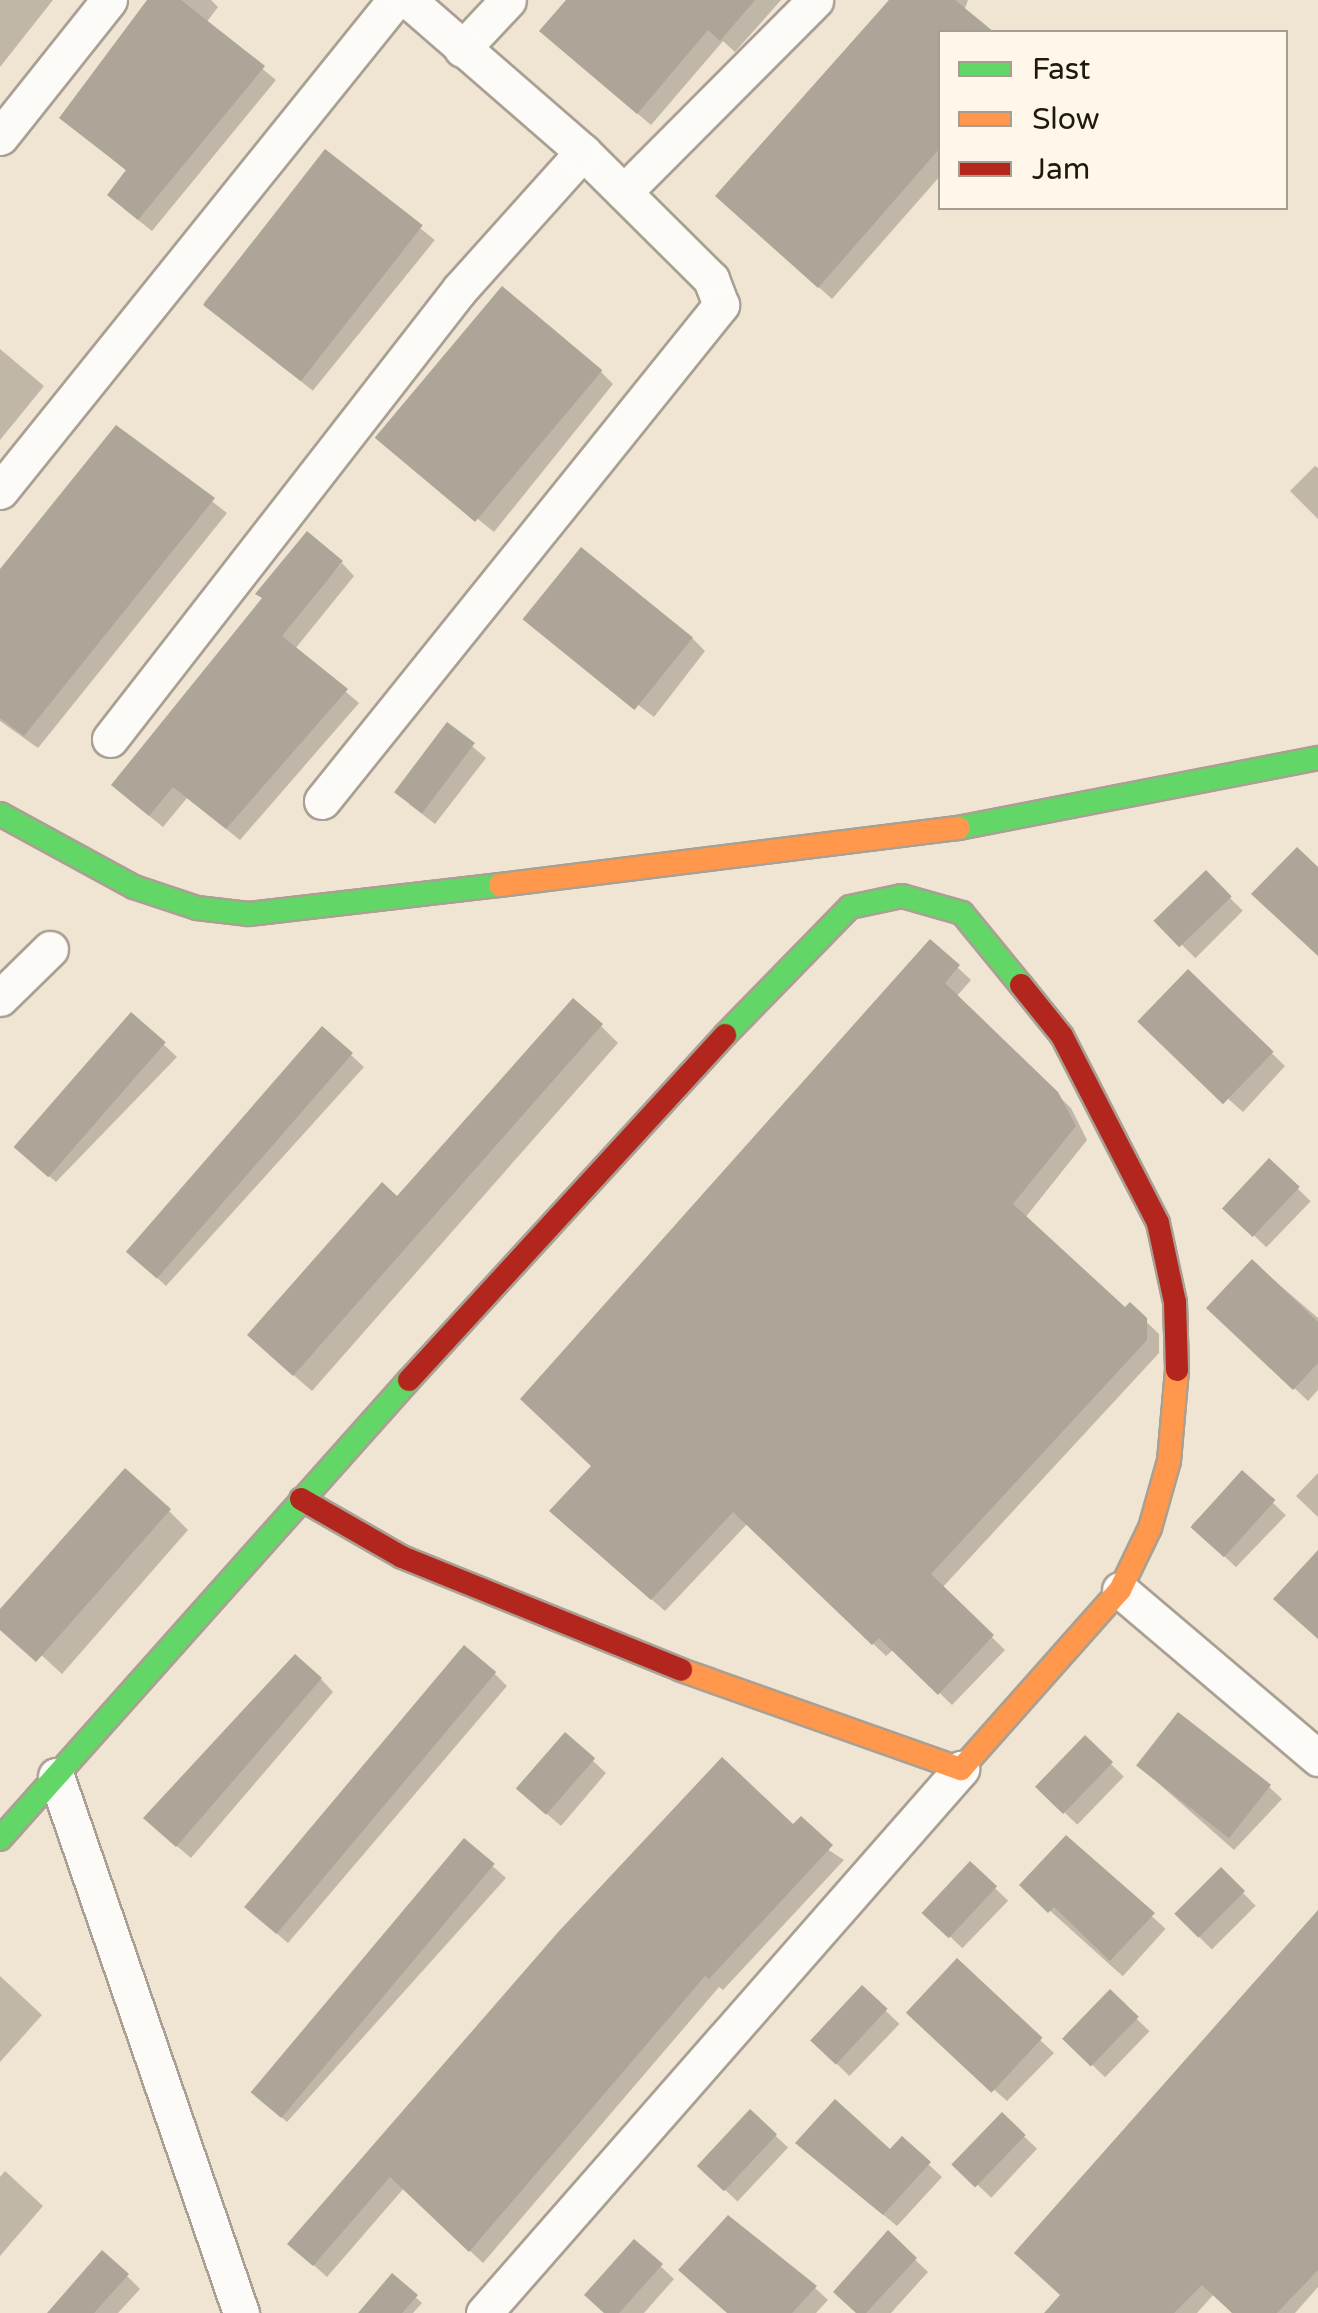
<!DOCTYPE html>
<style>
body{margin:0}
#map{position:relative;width:1318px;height:2313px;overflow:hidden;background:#f0e5d3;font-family:"Varela Round",sans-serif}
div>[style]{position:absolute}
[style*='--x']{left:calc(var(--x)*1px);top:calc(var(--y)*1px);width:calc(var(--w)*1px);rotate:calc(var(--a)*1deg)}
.shadow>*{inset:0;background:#0003;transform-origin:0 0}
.building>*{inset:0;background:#ada598;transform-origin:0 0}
.roads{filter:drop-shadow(2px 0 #a9a093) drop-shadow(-2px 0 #a9a093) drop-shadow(0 2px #a9a093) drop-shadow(0 -2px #a9a093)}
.street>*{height:35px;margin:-17.5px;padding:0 17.5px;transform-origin:17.5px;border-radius:17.5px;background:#fdfbf8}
.fast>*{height:22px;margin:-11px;padding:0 11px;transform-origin:11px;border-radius:11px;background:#63d668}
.slow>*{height:22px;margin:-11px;padding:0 11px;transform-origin:11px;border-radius:11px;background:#ff974d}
.jam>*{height:22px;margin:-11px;padding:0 11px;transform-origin:11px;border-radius:11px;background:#b3261e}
span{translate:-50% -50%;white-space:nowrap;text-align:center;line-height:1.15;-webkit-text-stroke:8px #fff7ea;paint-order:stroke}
.legend{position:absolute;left:938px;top:30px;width:350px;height:180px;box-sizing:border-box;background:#fff7ea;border:2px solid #a69e92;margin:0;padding:12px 18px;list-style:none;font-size:30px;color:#20190d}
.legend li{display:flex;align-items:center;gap:20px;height:50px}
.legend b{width:50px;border:2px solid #a69e92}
</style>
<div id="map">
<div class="shadow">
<i style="clip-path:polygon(0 0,53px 0,0 67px)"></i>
<i style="clip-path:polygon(150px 0,211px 0,218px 7px,206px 23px,276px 80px,152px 231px,123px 208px,128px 172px,62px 118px)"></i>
<i style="clip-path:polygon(572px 0,781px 0,735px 52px,723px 41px,651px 125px,555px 44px)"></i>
<i style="clip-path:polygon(889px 0,968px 0,964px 11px,990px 32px,941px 32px,941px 175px,832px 299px,732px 209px)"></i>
<i style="left:326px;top:152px;width:140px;height:194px;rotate:39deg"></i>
<i style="clip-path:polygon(0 349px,44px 386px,0 440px)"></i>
<i style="clip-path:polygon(600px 371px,613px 384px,494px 532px,384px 443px)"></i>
<i style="clip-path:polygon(117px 428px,227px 513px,38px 748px,0 721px,0 575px)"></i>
<i style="clip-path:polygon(1315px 466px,1318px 468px,1318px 519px,1290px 491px)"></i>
<i style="clip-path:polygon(342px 563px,354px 576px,295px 649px,359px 703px,240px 840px,187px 798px,163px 827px,127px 798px)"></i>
<i style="clip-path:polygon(528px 620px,692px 638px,705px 651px,654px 717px)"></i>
<i style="clip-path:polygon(447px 725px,486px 758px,435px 824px,409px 804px)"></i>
<i style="left:1206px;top:874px;width:52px;height:67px;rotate:45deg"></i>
<i style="clip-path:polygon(930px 942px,971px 980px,956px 997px,1071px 1108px,1087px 1140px,1025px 1218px,1125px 1311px,1130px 1306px,1159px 1334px,1159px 1353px,942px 1588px,1005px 1650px,952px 1705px,894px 1649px,886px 1656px,748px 1523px,665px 1611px,565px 1524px,594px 1466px)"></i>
<i style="clip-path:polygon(1188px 972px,1285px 1066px,1243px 1112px,1155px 1034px)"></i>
<i style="clip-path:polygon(132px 1015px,177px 1057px,56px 1182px,26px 1156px)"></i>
<i style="clip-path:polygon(601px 1026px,618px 1043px,312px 1391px,267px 1352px)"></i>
<i style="clip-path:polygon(351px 1055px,364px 1067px,166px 1286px,139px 1261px)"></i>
<i style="left:1269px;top:1161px;width:58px;height:64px;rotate:44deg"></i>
<i style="clip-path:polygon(1253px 1262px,1318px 1318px,1318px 1390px,1308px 1401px,1210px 1308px)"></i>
<i style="left:1242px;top:1473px;width:61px;height:72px;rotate:44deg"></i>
<i style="clip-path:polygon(1318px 1473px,1318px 1517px,1296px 1496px)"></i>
<i style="clip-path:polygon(169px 1511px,188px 1530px,62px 1674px,0 1617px)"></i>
<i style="clip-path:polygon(494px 1673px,507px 1686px,288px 1943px,255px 1915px)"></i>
<i style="clip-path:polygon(321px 1679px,333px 1692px,191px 1858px,159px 1831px)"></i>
<i style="clip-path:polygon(565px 1735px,606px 1773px,561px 1826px,532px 1801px)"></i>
<i style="left:1085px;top:1739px;width:54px;height:67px;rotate:44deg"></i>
<i style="clip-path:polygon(1149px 1775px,1269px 1787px,1282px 1799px,1234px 1850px)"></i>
<i style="clip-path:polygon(793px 1827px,844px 1860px,723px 1990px,719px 1987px,483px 2263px,404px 2188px,327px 2277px,290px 2244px)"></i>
<i style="left:1066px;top:1839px;width:134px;height:64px;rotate:42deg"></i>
<i style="clip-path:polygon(464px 1841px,506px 1878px,287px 2122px,261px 2099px)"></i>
<i style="left:970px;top:1864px;width:53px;height:66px;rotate:44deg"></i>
<i style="left:1221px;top:1871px;width:49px;height:62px;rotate:45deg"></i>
<i style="clip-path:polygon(1318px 1915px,1318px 2287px,1295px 2313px,1235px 2313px,1214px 2294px,1197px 2313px,1049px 2313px)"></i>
<i style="clip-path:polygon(957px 1962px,1054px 2053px,1007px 2101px,921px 2025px)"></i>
<i style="clip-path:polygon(0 1976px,42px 2015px,0 2062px)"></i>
<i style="left:862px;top:1988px;width:52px;height:72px;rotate:44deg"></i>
<i style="left:1110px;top:1993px;width:55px;height:64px;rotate:44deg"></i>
<i style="left:750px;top:2112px;width:52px;height:74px;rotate:43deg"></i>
<i style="left:1002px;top:2116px;width:48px;height:67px;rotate:43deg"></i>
<i style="clip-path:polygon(902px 2140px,942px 2177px,897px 2226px,811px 2155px,890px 2152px)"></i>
<i style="clip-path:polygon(5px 2171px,43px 2206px,0 2256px,0 2177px)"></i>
<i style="clip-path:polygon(888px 2234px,928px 2272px,891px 2313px,859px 2313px)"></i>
<i style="clip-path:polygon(635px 2242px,674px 2279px,644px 2313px,606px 2313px)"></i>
<i style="clip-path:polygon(127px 2276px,140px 2289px,118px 2313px,49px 2313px)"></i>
<i style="clip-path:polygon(392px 2277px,422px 2303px,413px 2313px,374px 2313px)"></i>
<i style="clip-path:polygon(815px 2288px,828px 2300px,816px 2313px,734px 2313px)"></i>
</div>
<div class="building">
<i style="clip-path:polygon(147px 0,181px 0,265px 66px,138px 220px,107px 195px,126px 170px,59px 118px)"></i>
<i style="clip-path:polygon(566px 0,755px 0,720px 41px,708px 30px,637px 114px,539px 31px)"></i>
<i style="clip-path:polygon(889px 0,955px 0,994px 32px,940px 32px,940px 148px,818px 288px,715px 196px)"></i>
<i style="left:325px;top:149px;width:124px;height:198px;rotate:38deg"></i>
<i style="left:502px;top:286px;width:131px;height:198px;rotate:40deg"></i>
<i style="clip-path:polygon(116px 425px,215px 498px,24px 736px,0 718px,0 569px)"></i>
<i style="clip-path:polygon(307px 531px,343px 561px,282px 636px,348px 689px,226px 829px,173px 787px,149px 816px,111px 785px,262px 598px,255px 594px)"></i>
<i style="left:581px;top:547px;width:144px;height:93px;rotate:39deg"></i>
<i style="left:447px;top:722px;width:35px;height:88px;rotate:37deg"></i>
<i style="clip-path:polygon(1297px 847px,1318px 867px,1318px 956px,1251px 894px)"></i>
<i style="left:1206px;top:870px;width:37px;height:73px;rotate:46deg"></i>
<i style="clip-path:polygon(930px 939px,960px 965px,945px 983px,1058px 1092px,1076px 1126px,1013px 1204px,1125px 1307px,1130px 1302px,1147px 1318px,1147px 1340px,931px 1574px,994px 1635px,938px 1695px,879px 1638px,872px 1645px,733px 1512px,651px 1600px,549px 1511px,591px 1466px,520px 1399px)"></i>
<i style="left:1188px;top:969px;width:119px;height:73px;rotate:44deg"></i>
<i style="clip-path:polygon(573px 998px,603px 1024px,293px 1376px,247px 1335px,382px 1182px,397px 1196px)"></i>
<i style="left:131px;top:1012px;width:46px;height:179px;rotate:41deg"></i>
<i style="left:322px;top:1026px;width:41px;height:299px;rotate:41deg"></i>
<i style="left:1269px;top:1158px;width:42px;height:69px;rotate:43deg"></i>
<i style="clip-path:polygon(1252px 1259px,1318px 1322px,1318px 1363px,1293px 1390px,1206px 1308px)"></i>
<i style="clip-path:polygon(125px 1468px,171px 1509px,36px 1662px,0 1630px,0 1609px)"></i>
<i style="left:1242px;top:1470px;width:45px;height:77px;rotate:42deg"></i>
<i style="clip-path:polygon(1318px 1550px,1318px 1639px,1273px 1599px)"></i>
<i style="left:464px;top:1645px;width:42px;height:342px;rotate:40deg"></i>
<i style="clip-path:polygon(295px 1654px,322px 1678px,176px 1847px,143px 1818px)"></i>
<i style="left:1178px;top:1712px;width:118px;height:68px;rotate:38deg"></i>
<i style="left:565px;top:1732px;width:40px;height:75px;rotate:41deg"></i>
<i style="left:1085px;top:1735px;width:39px;height:72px;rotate:44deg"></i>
<i style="clip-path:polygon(722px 1757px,793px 1824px,801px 1816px,833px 1845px,709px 1979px,705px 1976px,469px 2252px,390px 2177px,313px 2266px,287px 2244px,560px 1930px)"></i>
<i style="clip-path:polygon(1066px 1835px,1155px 1913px,1110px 1961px,1054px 1907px,1048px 1913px,1019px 1885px)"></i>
<i style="left:464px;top:1838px;width:40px;height:332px;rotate:40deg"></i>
<i style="left:970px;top:1861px;width:37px;height:71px;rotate:43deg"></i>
<i style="left:1221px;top:1867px;width:34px;height:66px;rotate:45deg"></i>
<i style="clip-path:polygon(1318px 1910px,1318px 2270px,1277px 2313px,1232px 2313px,1202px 2285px,1174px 2313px,1044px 2313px,1060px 2295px,1014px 2253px)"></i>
<i style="left:957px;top:1958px;width:117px;height:75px;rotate:43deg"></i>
<i style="left:862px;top:1985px;width:35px;height:76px;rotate:43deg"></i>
<i style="left:1110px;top:1989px;width:40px;height:69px;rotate:44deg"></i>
<i style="clip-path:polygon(835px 2099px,890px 2149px,902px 2136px,931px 2162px,883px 2215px,795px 2143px)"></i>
<i style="left:750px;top:2109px;width:37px;height:78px;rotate:43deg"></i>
<i style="left:1002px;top:2112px;width:33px;height:73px;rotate:44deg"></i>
<i style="clip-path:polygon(728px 2215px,817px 2286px,792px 2313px,727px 2313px,678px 2270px)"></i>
<i style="clip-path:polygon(888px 2230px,917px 2258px,866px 2313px,856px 2313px,833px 2292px)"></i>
<i style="clip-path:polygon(634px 2239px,663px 2264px,619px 2313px,604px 2313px,584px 2295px)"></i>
<i style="clip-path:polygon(102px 2250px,129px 2274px,94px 2313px,47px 2313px)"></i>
<i style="clip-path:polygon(392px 2273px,418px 2295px,402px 2313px,358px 2313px)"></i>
</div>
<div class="roads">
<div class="street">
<i style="--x:462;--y:49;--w:67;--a:-46.8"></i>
<i style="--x:0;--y:137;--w:175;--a:-51.5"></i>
<i style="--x:624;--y:192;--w:271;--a:-45.1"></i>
<i style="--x:0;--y:491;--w:630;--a:-51.18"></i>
<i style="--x:110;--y:739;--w:570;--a:-52.13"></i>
<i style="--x:460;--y:289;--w:184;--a:-48.1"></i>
<i style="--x:322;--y:801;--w:637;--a:-51.19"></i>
<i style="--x:721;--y:305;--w:28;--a:-111"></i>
<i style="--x:711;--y:279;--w:180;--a:-135.2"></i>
<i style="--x:583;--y:152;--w:232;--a:-139"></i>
<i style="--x:0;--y:998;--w:70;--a:-44.4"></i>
<i style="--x:1120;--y:1590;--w:260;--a:40.3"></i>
<i style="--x:56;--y:1776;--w:568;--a:70.99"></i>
<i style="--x:484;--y:2313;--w:724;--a:-48.75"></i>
</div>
<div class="fast">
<i style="--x:0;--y:814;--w:153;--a:28.6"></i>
<i style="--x:134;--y:887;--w:66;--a:18.4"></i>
<i style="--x:197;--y:908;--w:52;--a:6.6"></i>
<i style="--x:249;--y:914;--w:253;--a:-6.6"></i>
<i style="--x:958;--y:828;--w:367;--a:-11"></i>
<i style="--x:725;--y:1035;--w:179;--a:-45.7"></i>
<i style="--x:850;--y:907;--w:53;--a:-11.9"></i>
<i style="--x:902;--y:896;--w:62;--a:15.8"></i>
<i style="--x:962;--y:913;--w:93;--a:50.7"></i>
<i style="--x:0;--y:1839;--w:615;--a:-48.3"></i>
</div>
<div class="slow">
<i style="--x:500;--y:885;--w:462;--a:-7.1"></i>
<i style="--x:681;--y:1670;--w:297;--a:19.5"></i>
<i style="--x:961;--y:1769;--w:239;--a:-48.4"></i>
<i style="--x:1120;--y:1590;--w:69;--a:-64.2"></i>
<i style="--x:1150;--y:1528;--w:70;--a:-74.2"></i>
<i style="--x:1169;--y:1461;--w:91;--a:-85"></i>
</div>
<div class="jam">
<i style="--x:1021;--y:985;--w:65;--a:51.2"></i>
<i style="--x:1062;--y:1036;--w:210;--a:62.8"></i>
<i style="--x:1158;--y:1223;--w:81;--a:77.9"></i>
<i style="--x:1175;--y:1302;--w:68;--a:88.3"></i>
<i style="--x:409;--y:1380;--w:468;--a:-47.5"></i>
<i style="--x:301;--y:1499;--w:116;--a:29.9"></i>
<i style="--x:402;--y:1557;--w:301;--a:22"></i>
</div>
</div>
<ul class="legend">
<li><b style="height:12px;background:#63d668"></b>Fast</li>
<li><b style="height:12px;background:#ff974d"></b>Slow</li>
<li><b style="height:12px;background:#b3261e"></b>Jam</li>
</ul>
</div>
